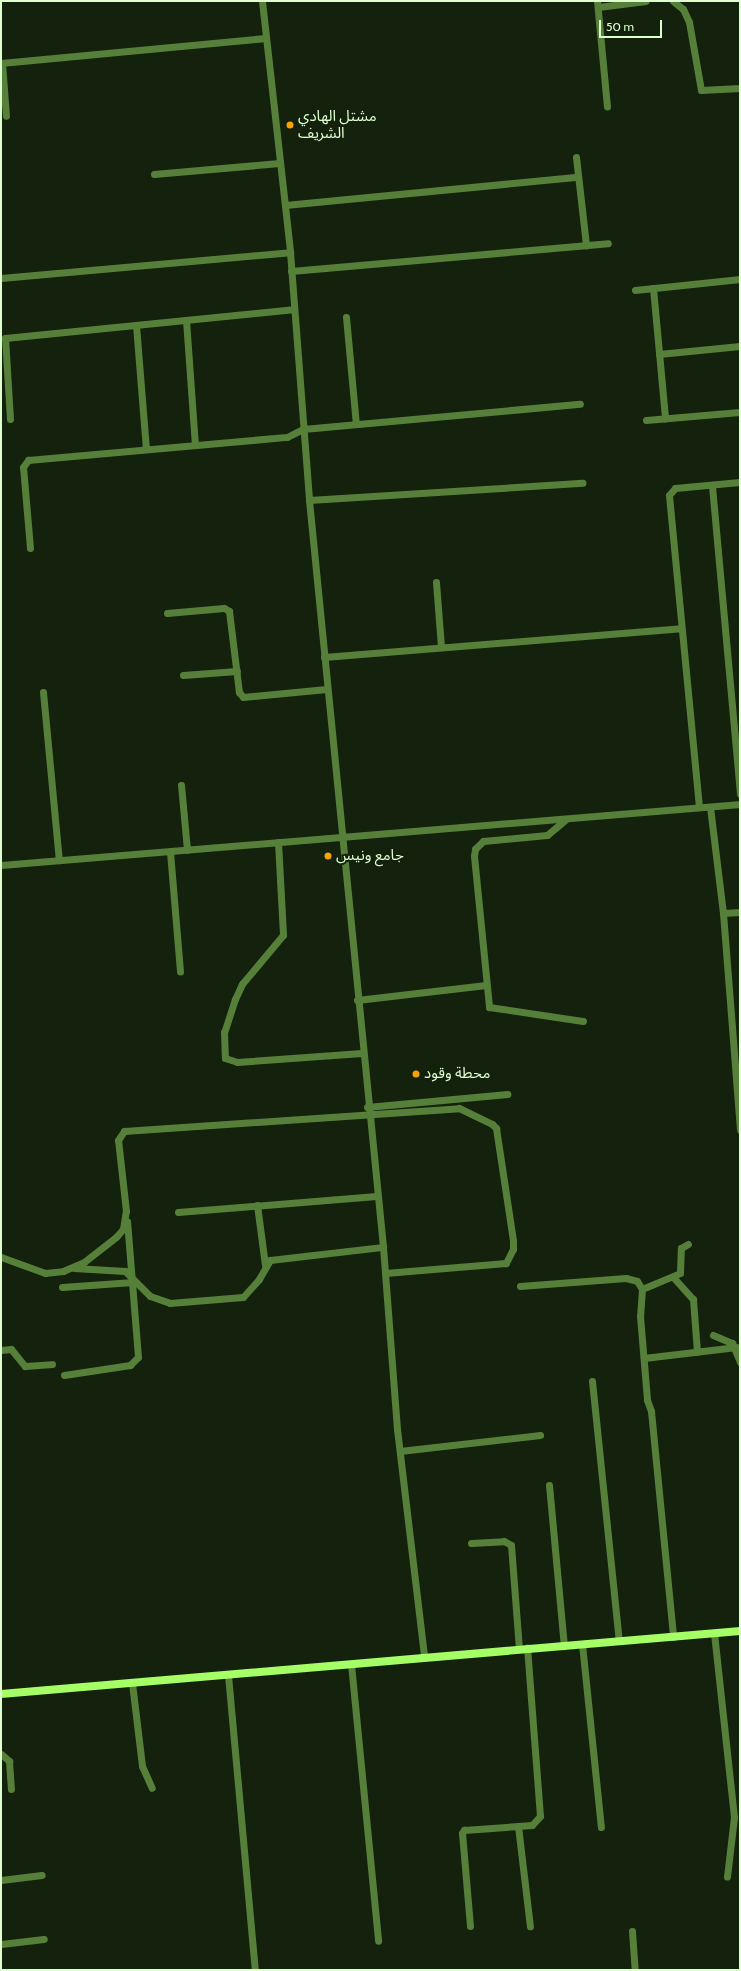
<!DOCTYPE html>
<meta charset="utf-8">
<style>
body{margin:0}
#map{position:relative;width:741px;height:1971px;overflow:hidden;background:#13210d;font-family:Cabin,"Noto Sans Arabic",sans-serif}
div>[style]{position:absolute}
[style*='--x']{left:calc(var(--x)*1px);top:calc(var(--y)*1px);width:calc(var(--w)*1px);rotate:calc(var(--a)*1deg)}
.street>*{height:7px;margin:-3.5px;padding:0 3.5px;transform-origin:3.5px;border-radius:3.5px;background:#568039}
.secondary>*{height:8px;margin:-4px;padding:0 4px;transform-origin:4px;border-radius:4px;background:#a6fe66}
.dots>*{width:11px;height:11px;translate:-50% -50%;box-sizing:border-box;border:2px solid #13210d;border-radius:50%}
span{translate:-50% -50%;white-space:nowrap;text-align:center;line-height:1.15;-webkit-text-stroke:4px #13210d;paint-order:stroke}
.poi-label{font-size:15px;color:#deffce}
.left{translate:0 -50%;text-align:left}
.frame{position:absolute;inset:0;border:2px solid #deffce;pointer-events:none}
.scale{position:absolute;left:599px;top:20px;width:63px;height:18px;box-sizing:border-box;border:2px solid #deffce;border-top:0;padding-left:5px;font-size:12px;line-height:14px;white-space:nowrap;color:#deffce;-webkit-text-stroke:3px #13210d;paint-order:stroke}
</style>
<div id="map">
<div class="street">
<i style="--x:262;--y:1;--w:253;--a:83.6"></i>
<i style="--x:290;--y:252;--w:249;--a:85.6"></i>
<i style="--x:309;--y:500;--w:751;--a:84.34"></i>
<i style="--x:383;--y:1247;--w:183;--a:85.6"></i>
<i style="--x:397;--y:1429;--w:230;--a:83.2"></i>
<i style="--x:597;--y:1;--w:106;--a:84.6"></i>
<i style="--x:673;--y:1;--w:13;--a:39"></i>
<i style="--x:683;--y:9;--w:14;--a:65"></i>
<i style="--x:689;--y:22;--w:69;--a:80"></i>
<i style="--x:701;--y:90;--w:39;--a:-3"></i>
<i style="--x:598;--y:7;--w:48;--a:-7.1"></i>
<i style="--x:1;--y:63;--w:266;--a:-5.4"></i>
<i style="--x:2;--y:63;--w:53;--a:85.7"></i>
<i style="--x:576;--y:157;--w:89;--a:83.5"></i>
<i style="--x:154;--y:174;--w:126;--a:-5"></i>
<i style="--x:285;--y:205;--w:294;--a:-5.5"></i>
<i style="--x:291;--y:271;--w:318;--a:-5"></i>
<i style="--x:1;--y:278;--w:290;--a:-5.1"></i>
<i style="--x:653;--y:288;--w:131;--a:84.7"></i>
<i style="--x:635;--y:290;--w:106;--a:-6"></i>
<i style="--x:346;--y:317;--w:107;--a:84.7"></i>
<i style="--x:186;--y:320;--w:125;--a:85.9"></i>
<i style="--x:136;--y:325;--w:124;--a:85.4"></i>
<i style="--x:659;--y:354;--w:81;--a:-5.6"></i>
<i style="--x:10;--y:419;--w:81;--a:-93.5"></i>
<i style="--x:5;--y:338;--w:289;--a:-5.7"></i>
<i style="--x:646;--y:420;--w:94;--a:-4.9"></i>
<i style="--x:712;--y:486;--w:309;--a:84.8"></i>
<i style="--x:309;--y:500;--w:274;--a:-3.6"></i>
<i style="--x:30;--y:548;--w:81;--a:-94.9"></i>
<i style="--x:23;--y:467;--w:9;--a:-54"></i>
<i style="--x:28;--y:460;--w:260;--a:-5.1"></i>
<i style="--x:287;--y:437;--w:18;--a:-27"></i>
<i style="--x:303;--y:429;--w:278;--a:-5.2"></i>
<i style="--x:436;--y:582;--w:65;--a:85.6"></i>
<i style="--x:167;--y:613;--w:57;--a:-5"></i>
<i style="--x:224;--y:608;--w:6;--a:31"></i>
<i style="--x:229;--y:611;--w:82;--a:83"></i>
<i style="--x:239;--y:692;--w:6;--a:51"></i>
<i style="--x:243;--y:697;--w:84;--a:-5.4"></i>
<i style="--x:324;--y:657;--w:358;--a:-4.6"></i>
<i style="--x:183;--y:675;--w:54;--a:-4.2"></i>
<i style="--x:43;--y:692;--w:169;--a:84.6"></i>
<i style="--x:181;--y:785;--w:65;--a:84.7"></i>
<i style="--x:699;--y:807;--w:313;--a:-95.5"></i>
<i style="--x:669;--y:495;--w:9;--a:-49"></i>
<i style="--x:675;--y:488;--w:65;--a:-5.3"></i>
<i style="--x:710;--y:807;--w:107;--a:83"></i>
<i style="--x:723;--y:913;--w:165;--a:85.5"></i>
<i style="--x:736;--y:1077;--w:7;--a:56"></i>
<i style="--x:565;--y:820;--w:23;--a:140"></i>
<i style="--x:547;--y:835;--w:64;--a:174.6"></i>
<i style="--x:483;--y:841;--w:11;--a:135"></i>
<i style="--x:475;--y:849;--w:7;--a:98"></i>
<i style="--x:474;--y:856;--w:152;--a:84.3"></i>
<i style="--x:489;--y:1007;--w:95;--a:8.5"></i>
<i style="--x:278;--y:842;--w:93;--a:86.9"></i>
<i style="--x:283;--y:935;--w:64;--a:129.9"></i>
<i style="--x:242;--y:984;--w:17;--a:115"></i>
<i style="--x:235;--y:999;--w:35;--a:108"></i>
<i style="--x:224;--y:1032;--w:26;--a:88"></i>
<i style="--x:225;--y:1058;--w:13;--a:18"></i>
<i style="--x:237;--y:1062;--w:125;--a:-4.1"></i>
<i style="--x:170;--y:852;--w:120;--a:85.2"></i>
<i style="--x:1;--y:865;--w:742;--a:-4.72"></i>
<i style="--x:723;--y:913;--w:17;--a:-3"></i>
<i style="--x:357;--y:1000;--w:130;--a:-6.6"></i>
<i style="--x:736;--y:1079;--w:51;--a:85.5"></i>
<i style="--x:367;--y:1107;--w:141;--a:-5.3"></i>
<i style="--x:257;--y:1205;--w:61;--a:82.4"></i>
<i style="--x:178;--y:1212;--w:199;--a:-4.6"></i>
<i style="--x:1;--y:1257;--w:47;--a:20"></i>
<i style="--x:45;--y:1273;--w:18;--a:-6"></i>
<i style="--x:63;--y:1271;--w:23;--a:-23"></i>
<i style="--x:84;--y:1262;--w:41;--a:-38"></i>
<i style="--x:116;--y:1237;--w:11;--a:-49"></i>
<i style="--x:123;--y:1229;--w:18;--a:-81"></i>
<i style="--x:126;--y:1211;--w:71;--a:-96.4"></i>
<i style="--x:118;--y:1140;--w:11;--a:-56"></i>
<i style="--x:124;--y:1131;--w:336;--a:-3.9"></i>
<i style="--x:459;--y:1108;--w:37;--a:26"></i>
<i style="--x:492;--y:1124;--w:6;--a:45"></i>
<i style="--x:496;--y:1128;--w:114;--a:81.4"></i>
<i style="--x:513;--y:1241;--w:8;--a:90"></i>
<i style="--x:513;--y:1249;--w:16;--a:117"></i>
<i style="--x:506;--y:1263;--w:121;--a:175.3"></i>
<i style="--x:74;--y:1268;--w:51;--a:3.4"></i>
<i style="--x:125;--y:1271;--w:35;--a:45"></i>
<i style="--x:150;--y:1296;--w:21;--a:19"></i>
<i style="--x:170;--y:1303;--w:73;--a:-4.7"></i>
<i style="--x:243;--y:1297;--w:24;--a:-48"></i>
<i style="--x:259;--y:1279;--w:22;--a:-60"></i>
<i style="--x:270;--y:1260;--w:114;--a:-6.6"></i>
<i style="--x:673;--y:1277;--w:30;--a:48"></i>
<i style="--x:693;--y:1299;--w:53;--a:85.7"></i>
<i style="--x:520;--y:1286;--w:106;--a:-4.3"></i>
<i style="--x:626;--y:1278;--w:11;--a:15"></i>
<i style="--x:637;--y:1281;--w:9;--a:58"></i>
<i style="--x:642;--y:1289;--w:27;--a:94"></i>
<i style="--x:640;--y:1316;--w:84;--a:85.2"></i>
<i style="--x:647;--y:1400;--w:12;--a:70"></i>
<i style="--x:651;--y:1411;--w:227;--a:84.4"></i>
<i style="--x:62;--y:1287;--w:71;--a:-4"></i>
<i style="--x:642;--y:1289;--w:41;--a:-22.8"></i>
<i style="--x:680;--y:1273;--w:25;--a:-88"></i>
<i style="--x:681;--y:1248;--w:8;--a:-30"></i>
<i style="--x:713;--y:1335;--w:21;--a:23"></i>
<i style="--x:732;--y:1343;--w:21;--a:67"></i>
<i style="--x:1;--y:1350;--w:10;--a:-6"></i>
<i style="--x:11;--y:1349;--w:22;--a:51"></i>
<i style="--x:25;--y:1366;--w:27;--a:-4"></i>
<i style="--x:644;--y:1358;--w:93;--a:-6.8"></i>
<i style="--x:64;--y:1375;--w:67;--a:-8.6"></i>
<i style="--x:130;--y:1365;--w:11;--a:-45"></i>
<i style="--x:138;--y:1357;--w:136;--a:-94.6"></i>
<i style="--x:592;--y:1381;--w:261;--a:84.1"></i>
<i style="--x:400;--y:1451;--w:141;--a:-6.5"></i>
<i style="--x:549;--y:1485;--w:162;--a:84.7"></i>
<i style="--x:471;--y:1543;--w:33;--a:-3"></i>
<i style="--x:504;--y:1541;--w:8;--a:30"></i>
<i style="--x:511;--y:1545;--w:103;--a:85.6"></i>
<i style="--x:714;--y:1633;--w:185;--a:83.8"></i>
<i style="--x:734;--y:1817;--w:60;--a:96.7"></i>
<i style="--x:582;--y:1644;--w:184;--a:84.1"></i>
<i style="--x:351;--y:1664;--w:278;--a:84.4"></i>
<i style="--x:228;--y:1675;--w:296;--a:84.8"></i>
<i style="--x:132;--y:1683;--w:84;--a:83.1"></i>
<i style="--x:142;--y:1766;--w:24;--a:66"></i>
<i style="--x:1;--y:1754;--w:11;--a:41"></i>
<i style="--x:9;--y:1761;--w:28;--a:86"></i>
<i style="--x:518;--y:1826;--w:101;--a:83.2"></i>
<i style="--x:1;--y:1880;--w:41;--a:-7"></i>
<i style="--x:470;--y:1926;--w:93;--a:-94.9"></i>
<i style="--x:462;--y:1833;--w:4;--a:-56"></i>
<i style="--x:464;--y:1830;--w:68;--a:-4.2"></i>
<i style="--x:532;--y:1825;--w:12;--a:-48"></i>
<i style="--x:540;--y:1816;--w:169;--a:-94.4"></i>
<i style="--x:632;--y:1931;--w:39;--a:86"></i>
<i style="--x:1;--y:1944;--w:43;--a:-6.6"></i>
</div>
<div class="secondary">
<i style="--x:1;--y:1694;--w:742;--a:-4.87"></i>
</div>
<div class="dots">
<i style="left:290px;top:125px;background:#f7a102"></i>
<i style="left:328px;top:856px;background:#f7a102"></i>
<i style="left:416px;top:1074px;background:#f7a102"></i>
</div>
<div class="poi-label">
<span class="left" style="left:298px;top:125px">مشتل الهادي<br>الشريف</span>
<span class="left" style="left:336px;top:856px">جامع ونيس</span>
<span class="left" style="left:424px;top:1074px">محطة وقود</span>
</div>
<div class="frame"></div>
<div class="scale">50 m</div>
</div>
